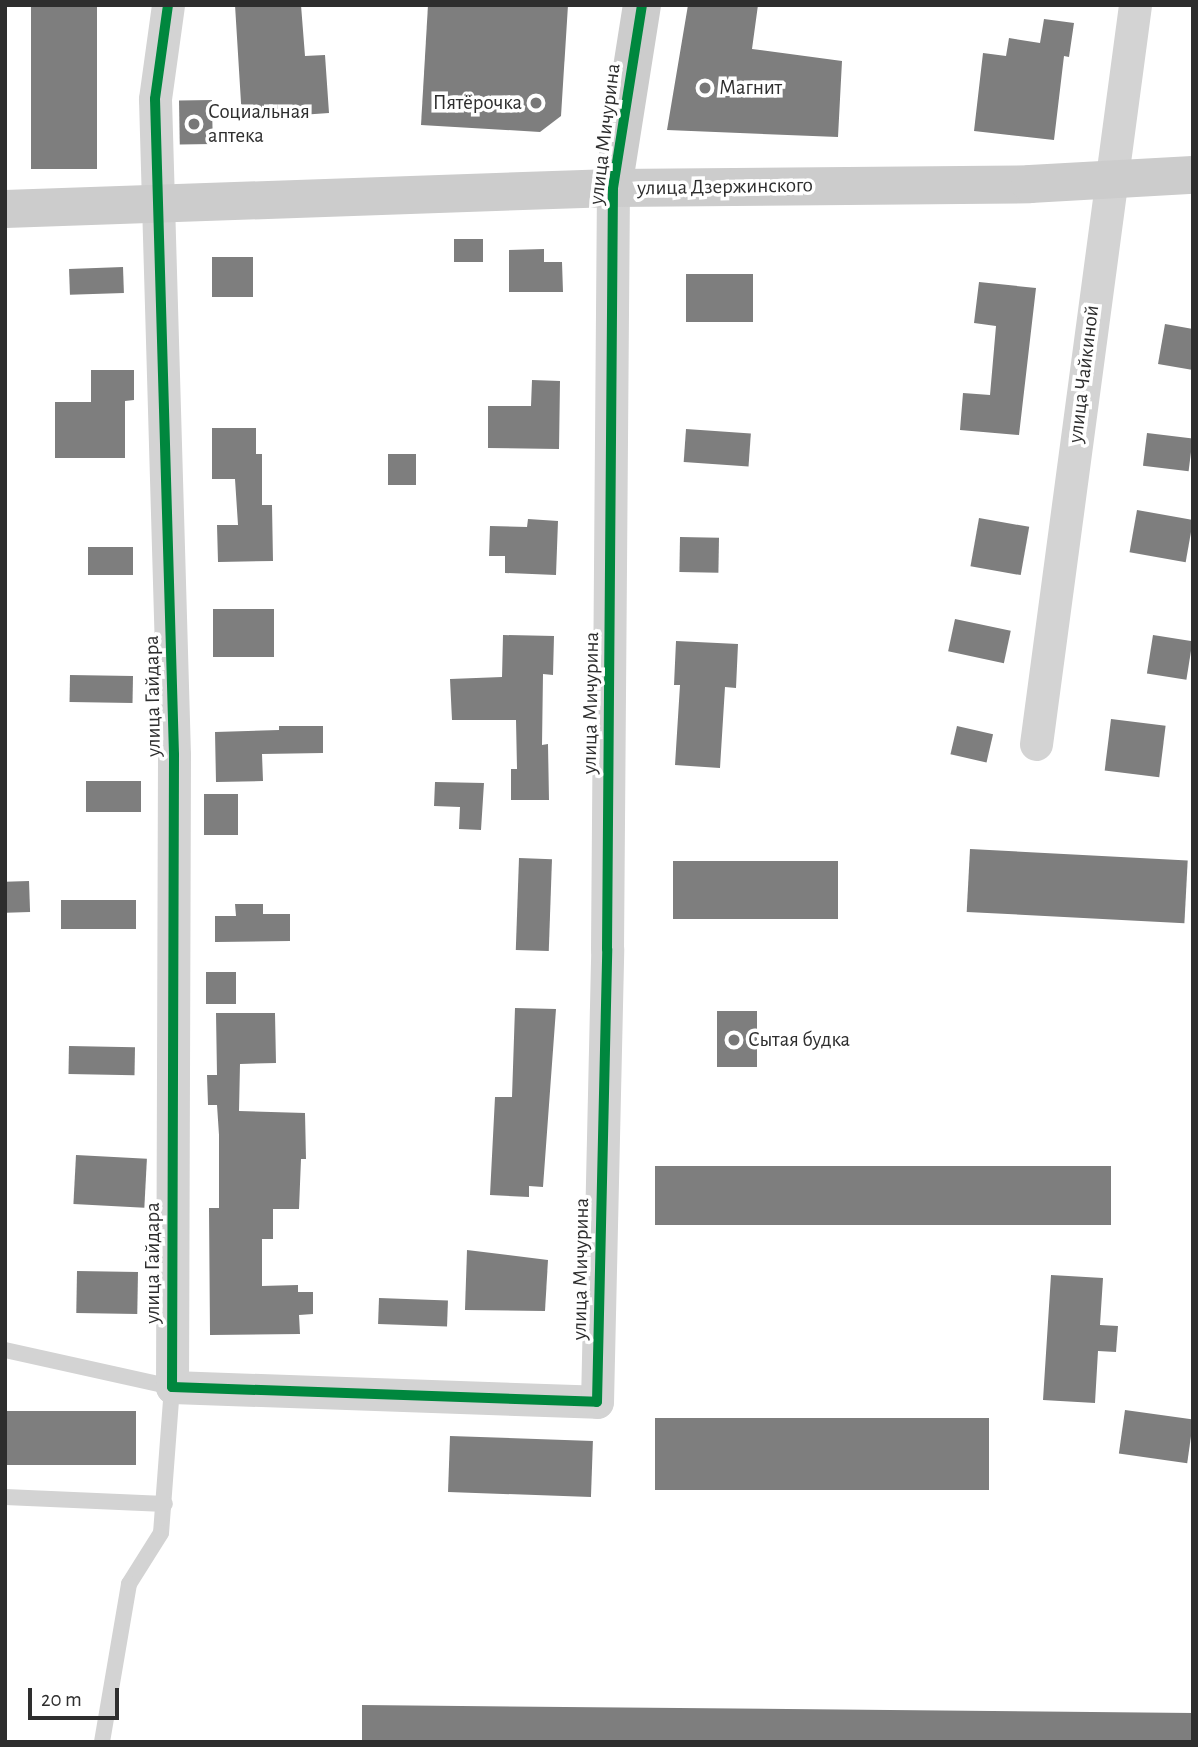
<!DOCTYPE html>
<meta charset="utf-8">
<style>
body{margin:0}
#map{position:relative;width:1198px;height:1747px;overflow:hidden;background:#fff;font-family:"Alegreya Sans",sans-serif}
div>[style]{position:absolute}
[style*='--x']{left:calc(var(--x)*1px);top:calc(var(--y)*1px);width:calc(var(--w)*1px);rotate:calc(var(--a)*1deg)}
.building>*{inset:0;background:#7e7e7e;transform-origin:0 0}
.lane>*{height:16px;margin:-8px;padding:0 8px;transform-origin:8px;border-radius:8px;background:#d3d3d3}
.street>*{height:33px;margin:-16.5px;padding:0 16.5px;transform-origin:16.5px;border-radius:16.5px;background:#d3d3d3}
.secondary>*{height:38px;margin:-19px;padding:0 19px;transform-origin:19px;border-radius:19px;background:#ccc}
.cycleway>*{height:10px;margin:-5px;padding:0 5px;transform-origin:5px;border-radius:5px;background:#00873e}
.dots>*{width:19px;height:19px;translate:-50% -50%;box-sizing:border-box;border:4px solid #fff;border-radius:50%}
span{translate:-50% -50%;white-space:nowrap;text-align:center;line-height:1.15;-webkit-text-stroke:7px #fff;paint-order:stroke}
.poi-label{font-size:21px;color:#2e2e2e}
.left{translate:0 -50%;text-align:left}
.right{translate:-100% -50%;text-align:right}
.street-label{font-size:21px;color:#2e2e2e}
.frame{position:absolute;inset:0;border:7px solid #2e2e2e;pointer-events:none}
.scale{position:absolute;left:28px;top:1688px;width:91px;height:32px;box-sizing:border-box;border:4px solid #2e2e2e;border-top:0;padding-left:9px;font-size:21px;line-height:24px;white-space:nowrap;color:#2e2e2e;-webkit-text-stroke:5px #fff;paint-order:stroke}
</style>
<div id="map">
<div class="building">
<i style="left:31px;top:5px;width:66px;height:164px"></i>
<i style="clip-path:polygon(235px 5px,301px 5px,305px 56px,325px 55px,329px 113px,242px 119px)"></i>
<i style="clip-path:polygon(428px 5px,568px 5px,561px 116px,540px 132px,421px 125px)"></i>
<i style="clip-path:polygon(688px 5px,758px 5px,752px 49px,842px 61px,838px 137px,667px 130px)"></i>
<i style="clip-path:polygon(1044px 19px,1074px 23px,1069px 57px,1064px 56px,1054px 140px,974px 131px,983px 53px,1006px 56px,1009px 38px,1040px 43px)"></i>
<i style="left:212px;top:100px;width:44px;height:33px;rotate:89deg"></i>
<i style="left:454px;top:239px;width:29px;height:23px"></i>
<i style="clip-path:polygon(544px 249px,544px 262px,562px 262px,563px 292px,509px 292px,509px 250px)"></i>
<i style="left:212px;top:257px;width:41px;height:40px"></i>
<i style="left:123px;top:267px;width:26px;height:54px;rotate:88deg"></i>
<i style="left:753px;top:274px;width:48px;height:67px;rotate:90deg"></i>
<i style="clip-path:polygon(979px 282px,1036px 288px,1019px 435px,960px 430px,963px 393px,990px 395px,996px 326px,974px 323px)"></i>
<i style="clip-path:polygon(1165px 324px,1193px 329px,1193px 370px,1158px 364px)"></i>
<i style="clip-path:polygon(91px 370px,134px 370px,134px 400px,125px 401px,125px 458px,55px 458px,55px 402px,91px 402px)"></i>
<i style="clip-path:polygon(532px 380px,560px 381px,559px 449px,488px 448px,488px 406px,531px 406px)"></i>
<i style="clip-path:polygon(212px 428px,256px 428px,256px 454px,262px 454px,262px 505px,272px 505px,273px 561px,218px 562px,217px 525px,238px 525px,235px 479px,212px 479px)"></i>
<i style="left:686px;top:429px;width:65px;height:33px;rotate:4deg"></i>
<i style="left:1147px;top:433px;width:46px;height:33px;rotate:7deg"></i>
<i style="left:388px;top:454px;width:28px;height:31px"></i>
<i style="left:1137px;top:510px;width:57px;height:43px;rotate:10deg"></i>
<i style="left:979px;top:518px;width:51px;height:49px;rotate:10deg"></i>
<i style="clip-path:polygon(528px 519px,558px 521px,556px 575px,505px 573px,505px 556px,489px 556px,490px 526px,527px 527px)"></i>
<i style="left:680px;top:537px;width:39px;height:35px;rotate:1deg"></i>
<i style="left:88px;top:547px;width:45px;height:28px"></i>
<i style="left:213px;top:609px;width:61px;height:48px"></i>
<i style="left:955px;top:619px;width:57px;height:33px;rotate:12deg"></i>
<i style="clip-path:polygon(503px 635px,554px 636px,553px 675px,543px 674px,542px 745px,548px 744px,549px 800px,511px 800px,511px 769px,517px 769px,516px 720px,452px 720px,450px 679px,502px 677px)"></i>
<i style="left:1153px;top:635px;width:40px;height:39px;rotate:9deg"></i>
<i style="clip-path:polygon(676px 641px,738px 644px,736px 688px,725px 687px,720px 768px,675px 765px,680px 685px,674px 685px)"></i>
<i style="left:70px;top:675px;width:63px;height:27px;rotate:1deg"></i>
<i style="left:1111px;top:719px;width:55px;height:52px;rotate:7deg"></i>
<i style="clip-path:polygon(279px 726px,323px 726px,323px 753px,262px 754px,263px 781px,216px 782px,215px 732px,279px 730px)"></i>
<i style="left:957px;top:726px;width:37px;height:29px;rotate:13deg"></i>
<i style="left:86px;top:781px;width:55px;height:31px"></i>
<i style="clip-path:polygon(435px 782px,484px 783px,481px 830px,459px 829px,460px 807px,434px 806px)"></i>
<i style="left:204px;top:794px;width:34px;height:41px"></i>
<i style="left:970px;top:849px;width:218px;height:63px;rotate:3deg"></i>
<i style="left:519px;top:858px;width:33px;height:92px;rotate:2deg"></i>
<i style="left:673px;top:861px;width:165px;height:58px"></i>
<i style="left:29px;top:881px;width:31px;height:24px;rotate:88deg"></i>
<i style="left:61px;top:900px;width:75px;height:29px"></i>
<i style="clip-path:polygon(235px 904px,263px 904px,263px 914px,290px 914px,290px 941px,215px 942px,215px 916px,236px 916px)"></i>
<i style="left:206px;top:972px;width:30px;height:32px"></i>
<i style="clip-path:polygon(515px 1008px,556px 1009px,543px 1187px,529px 1186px,529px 1197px,490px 1195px,495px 1097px,512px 1097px)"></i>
<i style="left:757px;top:1011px;width:56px;height:40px;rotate:90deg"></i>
<i style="clip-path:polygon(216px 1013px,275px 1013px,276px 1063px,240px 1064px,239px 1111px,305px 1113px,306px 1159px,301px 1159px,299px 1209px,273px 1209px,273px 1239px,262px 1239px,262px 1286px,298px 1285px,298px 1292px,313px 1292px,313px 1314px,299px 1315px,300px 1334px,210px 1335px,209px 1208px,219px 1208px,219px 1135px,217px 1105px,208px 1105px,207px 1075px,217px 1075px)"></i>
<i style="left:69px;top:1046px;width:66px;height:28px;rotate:1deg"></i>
<i style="left:76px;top:1155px;width:71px;height:49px;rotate:3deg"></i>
<i style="left:655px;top:1166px;width:456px;height:59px"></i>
<i style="clip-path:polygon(467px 1250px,548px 1260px,545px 1311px,465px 1310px)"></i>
<i style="left:77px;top:1271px;width:61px;height:42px;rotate:1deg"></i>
<i style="clip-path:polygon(1051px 1275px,1103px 1278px,1100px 1325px,1118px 1326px,1116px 1352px,1098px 1351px,1095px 1403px,1043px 1400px)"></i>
<i style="left:379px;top:1298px;width:69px;height:26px;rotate:2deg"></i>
<i style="left:1125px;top:1410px;width:69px;height:44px;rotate:8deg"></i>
<i style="left:5px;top:1411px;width:131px;height:54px"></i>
<i style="left:989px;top:1418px;width:72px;height:334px;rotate:90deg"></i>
<i style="left:450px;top:1436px;width:143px;height:56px;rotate:2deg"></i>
<i style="clip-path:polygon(362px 1705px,1193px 1713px,1193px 1742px,362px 1742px)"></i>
</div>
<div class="lane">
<i style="--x:5;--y:1350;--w:171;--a:12.5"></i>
<i style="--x:172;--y:1387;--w:146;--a:94.3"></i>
<i style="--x:161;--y:1533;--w:60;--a:122.1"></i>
<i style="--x:129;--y:1584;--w:160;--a:99.7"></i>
<i style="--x:5;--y:1497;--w:160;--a:2.5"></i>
</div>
<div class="street">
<i style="--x:168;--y:5;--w:95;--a:97.9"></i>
<i style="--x:155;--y:99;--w:656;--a:88.34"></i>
<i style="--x:174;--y:755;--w:632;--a:90.18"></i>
<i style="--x:172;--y:1387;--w:425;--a:2"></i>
<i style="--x:597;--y:1402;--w:453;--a:-88.7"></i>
<i style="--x:607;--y:949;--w:761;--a:-89.55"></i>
<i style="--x:1036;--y:744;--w:746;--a:-82.37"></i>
</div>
<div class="secondary">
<i style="--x:613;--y:188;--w:185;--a:-81"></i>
<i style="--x:5;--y:209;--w:608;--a:-1.98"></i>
<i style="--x:613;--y:188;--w:417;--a:-0.5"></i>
<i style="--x:1030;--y:184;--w:163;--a:-3.2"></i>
</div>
<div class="cycleway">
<i style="--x:168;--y:5;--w:95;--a:97.9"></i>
<i style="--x:155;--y:99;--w:656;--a:88.34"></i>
<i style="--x:174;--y:755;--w:632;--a:90.18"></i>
<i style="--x:172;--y:1387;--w:425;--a:2"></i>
<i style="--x:597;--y:1402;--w:453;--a:-88.7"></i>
<i style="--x:607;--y:949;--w:761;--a:-89.55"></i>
<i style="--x:613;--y:188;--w:185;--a:-81"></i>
</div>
<div class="dots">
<i style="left:705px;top:88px;background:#777"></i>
<i style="left:536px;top:103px;background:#777"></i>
<i style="left:194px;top:124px;background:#777"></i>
<i style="left:734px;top:1040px;background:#777"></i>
</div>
<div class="poi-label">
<span class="left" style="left:719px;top:88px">Магнит</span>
<span class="right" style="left:522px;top:103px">Пятёрочка</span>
<span class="left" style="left:208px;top:124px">Социальная<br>аптека</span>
<span class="left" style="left:748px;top:1040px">Сытая будка</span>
</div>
<div class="street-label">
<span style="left:605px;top:134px;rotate:-83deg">улица Мичурина</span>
<span style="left:725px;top:187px;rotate:-1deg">улица Дзержинского</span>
<span style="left:1084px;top:374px;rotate:-83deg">улица Чайкиной</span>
<span style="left:153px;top:696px;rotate:-91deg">улица Гайдара</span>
<span style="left:591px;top:703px;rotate:-89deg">улица Мичурина</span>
<span style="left:153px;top:1263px;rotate:-90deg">улица Гайдара</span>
<span style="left:581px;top:1269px;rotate:-89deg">улица Мичурина</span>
</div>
<div class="frame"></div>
<div class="scale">20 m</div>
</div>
